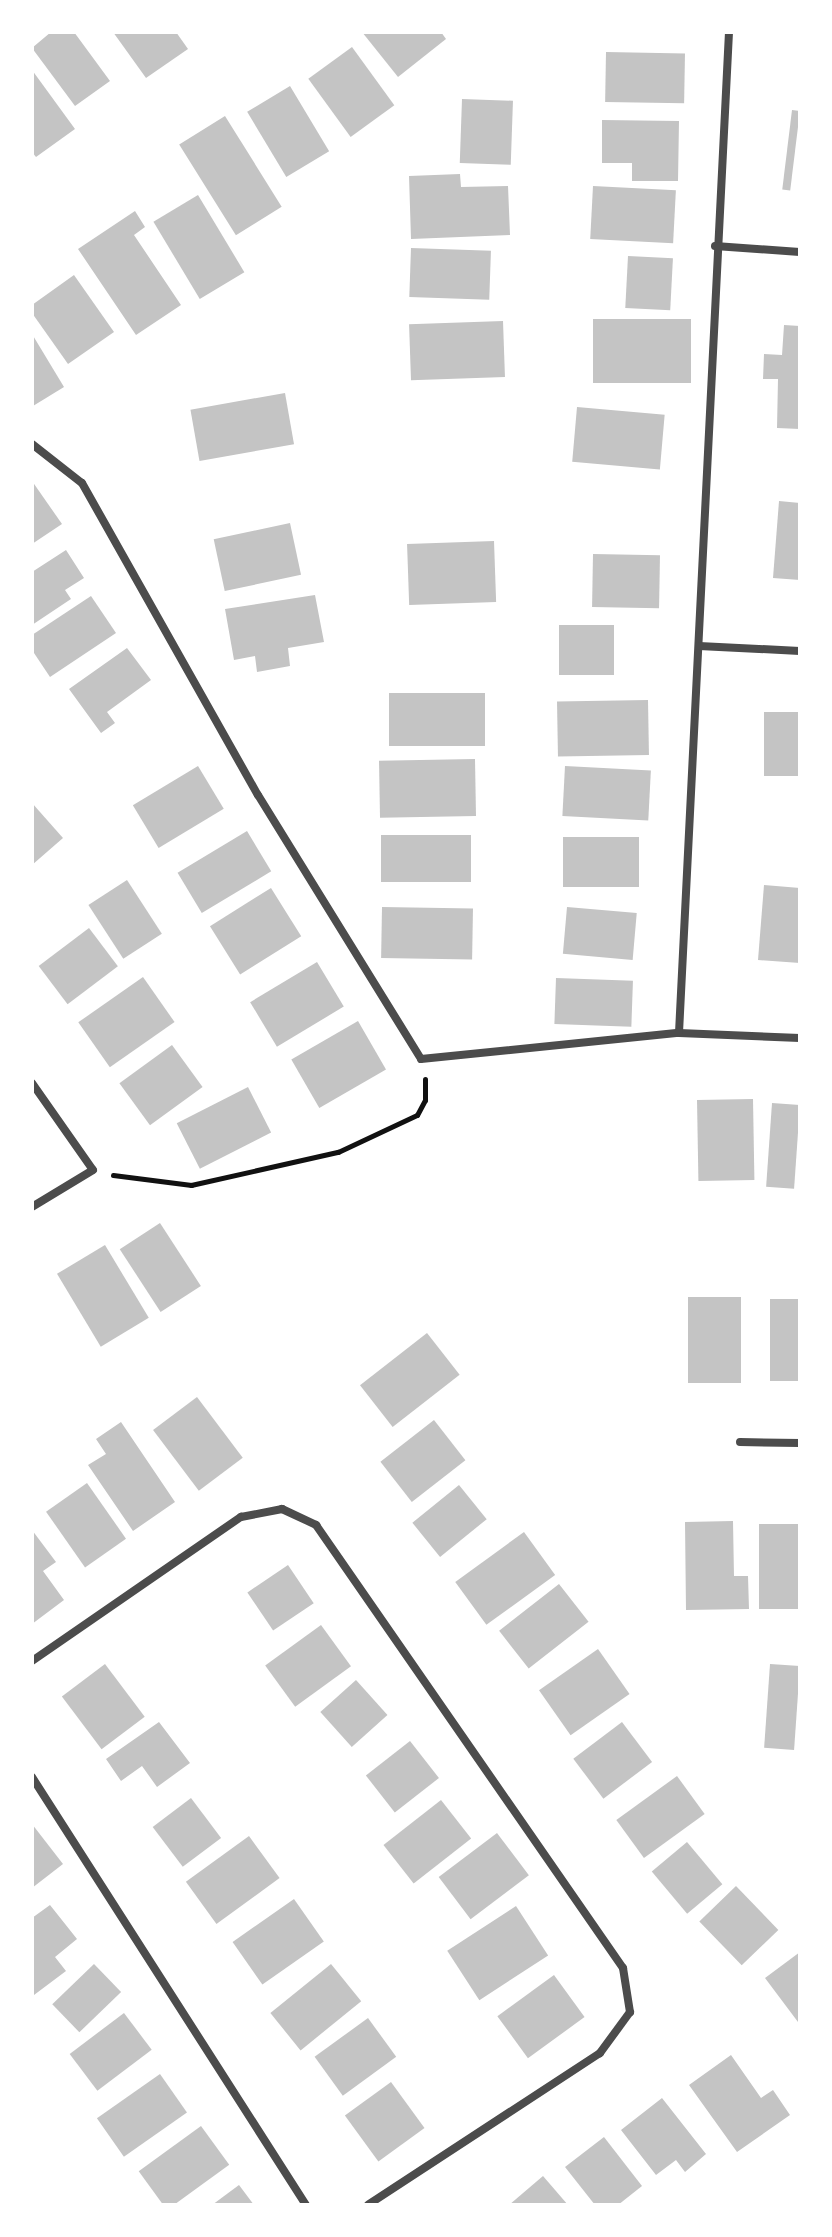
<!DOCTYPE html>
<style>
body{margin:0}
#map{position:relative;width:832px;height:2237px;overflow:hidden;background:#fff;font-family:Figtree,sans-serif}
div>[style]{position:absolute}
[style*='--x']{left:calc(var(--x)*1px);top:calc(var(--y)*1px);width:calc(var(--w)*1px);rotate:calc(var(--a)*1deg)}
.building>*{inset:0;background:#c4c4c4;transform-origin:0 0}
.path>*{height:5px;margin:-2.5px;padding:0 2.5px;transform-origin:2.5px;border-radius:2.5px;background:#111}
.minor>*{height:8px;margin:-4px;padding:0 4px;transform-origin:4px;border-radius:4px;background:#4c4c4c}
span{translate:-50% -50%;white-space:nowrap;text-align:center;line-height:1.15;-webkit-text-stroke:7px #fff;paint-order:stroke}
.frame{position:absolute;inset:0;border:34px solid #fff;pointer-events:none}
</style>
<div id="map">
<div class="building">
<i style="clip-path:polygon(51px 32px,74px 32px,110px 81px,75px 106px,32px 48px)"></i>
<i style="clip-path:polygon(113px 32px,176px 32px,188px 49px,146px 78px)"></i>
<i style="clip-path:polygon(362px 32px,441px 32px,446px 39px,398px 77px)"></i>
<i style="left:352px;top:47px;width:72px;height:54px;rotate:54deg"></i>
<i style="left:606px;top:52px;width:79px;height:50px;rotate:1deg"></i>
<i style="clip-path:polygon(32px 70px,75px 129px,36px 157px,32px 152px)"></i>
<i style="left:290px;top:86px;width:76px;height:50px;rotate:59deg"></i>
<i style="left:462px;top:99px;width:51px;height:64px;rotate:2deg"></i>
<i style="left:792px;top:110px;width:8px;height:80px;rotate:7deg"></i>
<i style="left:225px;top:116px;width:107px;height:54px;rotate:58deg"></i>
<i style="clip-path:polygon(602px 120px,679px 121px,678px 181px,632px 181px,632px 163px,602px 163px)"></i>
<i style="clip-path:polygon(460px 174px,461px 187px,508px 186px,510px 235px,411px 239px,409px 176px)"></i>
<i style="left:593px;top:186px;width:83px;height:53px;rotate:3deg"></i>
<i style="left:198px;top:195px;width:90px;height:52px;rotate:59deg"></i>
<i style="clip-path:polygon(135px 211px,145px 227px,134px 235px,181px 305px,136px 335px,78px 249px)"></i>
<i style="left:411px;top:248px;width:80px;height:49px;rotate:2deg"></i>
<i style="left:628px;top:256px;width:45px;height:52px;rotate:3deg"></i>
<i style="clip-path:polygon(74px 275px,114px 332px,68px 364px,32px 313px,32px 305px)"></i>
<i style="left:593px;top:319px;width:98px;height:64px"></i>
<i style="left:503px;top:321px;width:56px;height:94px;rotate:88deg"></i>
<i style="clip-path:polygon(784px 325px,800px 326px,800px 429px,777px 428px,778px 379px,763px 379px,764px 354px,782px 355px)"></i>
<i style="clip-path:polygon(32px 334px,64px 387px,33px 406px,32px 404px)"></i>
<i style="left:285px;top:393px;width:52px;height:96px;rotate:80deg"></i>
<i style="left:577px;top:407px;width:88px;height:55px;rotate:5deg"></i>
<i style="clip-path:polygon(32px 481px,62px 524px,32px 544px)"></i>
<i style="clip-path:polygon(779px 501px,800px 503px,800px 580px,773px 578px)"></i>
<i style="left:290px;top:523px;width:53px;height:78px;rotate:78deg"></i>
<i style="left:494px;top:541px;width:61px;height:87px;rotate:88deg"></i>
<i style="clip-path:polygon(66px 550px,84px 578px,65px 590px,71px 599px,32px 625px,32px 572px)"></i>
<i style="left:593px;top:554px;width:67px;height:53px;rotate:1deg"></i>
<i style="clip-path:polygon(315px 595px,324px 642px,288px 648px,290px 666px,257px 672px,255px 656px,234px 660px,225px 609px)"></i>
<i style="clip-path:polygon(91px 596px,116px 633px,50px 677px,32px 650px,32px 635px)"></i>
<i style="left:559px;top:625px;width:55px;height:50px"></i>
<i style="clip-path:polygon(127px 648px,151px 680px,107px 712px,115px 723px,101px 733px,69px 689px)"></i>
<i style="left:389px;top:693px;width:96px;height:53px"></i>
<i style="left:648px;top:700px;width:55px;height:91px;rotate:89deg"></i>
<i style="left:764px;top:712px;width:36px;height:64px"></i>
<i style="left:475px;top:759px;width:57px;height:96px;rotate:89deg"></i>
<i style="left:198px;top:766px;width:50px;height:76px;rotate:59deg"></i>
<i style="left:565px;top:766px;width:86px;height:50px;rotate:3deg"></i>
<i style="clip-path:polygon(32px 803px,63px 838px,32px 865px)"></i>
<i style="left:247px;top:831px;width:47px;height:81px;rotate:59deg"></i>
<i style="left:471px;top:835px;width:47px;height:90px;rotate:90deg"></i>
<i style="left:563px;top:837px;width:76px;height:50px"></i>
<i style="left:127px;top:880px;width:64px;height:46px;rotate:57deg"></i>
<i style="clip-path:polygon(764px 885px,800px 888px,800px 963px,758px 960px)"></i>
<i style="left:271px;top:888px;width:57px;height:72px;rotate:58deg"></i>
<i style="left:382px;top:907px;width:91px;height:51px;rotate:1deg"></i>
<i style="left:567px;top:907px;width:70px;height:47px;rotate:5deg"></i>
<i style="left:89px;top:928px;width:48px;height:63px;rotate:53deg"></i>
<i style="left:317px;top:962px;width:52px;height:78px;rotate:59deg"></i>
<i style="left:143px;top:977px;width:55px;height:79px;rotate:55deg"></i>
<i style="left:556px;top:978px;width:77px;height:46px;rotate:2deg"></i>
<i style="left:358px;top:1021px;width:56px;height:77px;rotate:60deg"></i>
<i style="left:172px;top:1045px;width:52px;height:65px;rotate:54deg"></i>
<i style="left:248px;top:1087px;width:51px;height:80px;rotate:63deg"></i>
<i style="left:753px;top:1099px;width:81px;height:56px;rotate:89deg"></i>
<i style="left:772px;top:1103px;width:28px;height:84px;rotate:4deg"></i>
<i style="left:160px;top:1223px;width:75px;height:48px;rotate:57deg"></i>
<i style="left:105px;top:1245px;width:85px;height:56px;rotate:59deg"></i>
<i style="left:688px;top:1297px;width:53px;height:86px"></i>
<i style="left:770px;top:1299px;width:30px;height:82px"></i>
<i style="left:427px;top:1333px;width:53px;height:85px;rotate:52deg"></i>
<i style="left:197px;top:1397px;width:76px;height:55px;rotate:53deg"></i>
<i style="left:434px;top:1420px;width:51px;height:68px;rotate:52deg"></i>
<i style="clip-path:polygon(121px 1422px,175px 1502px,133px 1531px,88px 1465px,106px 1454px,96px 1439px)"></i>
<i style="left:87px;top:1483px;width:68px;height:50px;rotate:55deg"></i>
<i style="left:459px;top:1485px;width:44px;height:60px;rotate:51deg"></i>
<i style="clip-path:polygon(733px 1521px,734px 1576px,748px 1576px,749px 1609px,686px 1610px,685px 1522px)"></i>
<i style="left:759px;top:1524px;width:41px;height:85px"></i>
<i style="clip-path:polygon(32px 1530px,56px 1562px,43px 1571px,64px 1600px,32px 1624px)"></i>
<i style="left:524px;top:1532px;width:53px;height:85px;rotate:54deg"></i>
<i style="left:288px;top:1565px;width:46px;height:49px;rotate:56deg"></i>
<i style="left:559px;top:1584px;width:48px;height:76px;rotate:52deg"></i>
<i style="left:321px;top:1625px;width:51px;height:69px;rotate:54deg"></i>
<i style="left:598px;top:1649px;width:55px;height:72px;rotate:55deg"></i>
<i style="left:105px;top:1664px;width:66px;height:54px;rotate:53deg"></i>
<i style="left:770px;top:1664px;width:30px;height:84px;rotate:4deg"></i>
<i style="left:356px;top:1680px;width:47px;height:48px;rotate:48deg"></i>
<i style="clip-path:polygon(159px 1722px,190px 1763px,157px 1787px,142px 1766px,121px 1781px,106px 1759px)"></i>
<i style="left:622px;top:1722px;width:50px;height:61px;rotate:53deg"></i>
<i style="left:410px;top:1741px;width:47px;height:56px;rotate:52deg"></i>
<i style="left:677px;top:1776px;width:47px;height:75px;rotate:54deg"></i>
<i style="left:191px;top:1798px;width:50px;height:48px;rotate:53deg"></i>
<i style="left:441px;top:1800px;width:49px;height:73px;rotate:52deg"></i>
<i style="clip-path:polygon(32px 1824px,63px 1864px,32px 1888px)"></i>
<i style="left:497px;top:1833px;width:53px;height:73px;rotate:53deg"></i>
<i style="left:249px;top:1836px;width:52px;height:78px;rotate:54deg"></i>
<i style="left:687px;top:1842px;width:55px;height:46px;rotate:50deg"></i>
<i style="left:736px;top:1886px;width:61px;height:51px;rotate:46deg"></i>
<i style="left:294px;top:1899px;width:52px;height:75px;rotate:55deg"></i>
<i style="clip-path:polygon(50px 1905px,77px 1939px,55px 1957px,66px 1971px,34px 1995px,32px 1918px)"></i>
<i style="left:516px;top:1906px;width:59px;height:82px;rotate:57deg"></i>
<i style="clip-path:polygon(800px 1952px,800px 2021px,798px 2022px,765px 1978px)"></i>
<i style="left:94px;top:1964px;width:39px;height:58px;rotate:46deg"></i>
<i style="left:331px;top:1964px;width:48px;height:78px;rotate:51deg"></i>
<i style="left:554px;top:1975px;width:52px;height:70px;rotate:54deg"></i>
<i style="left:124px;top:2013px;width:46px;height:68px;rotate:53deg"></i>
<i style="left:368px;top:2018px;width:48px;height:66px;rotate:54deg"></i>
<i style="clip-path:polygon(731px 2055px,761px 2098px,773px 2090px,790px 2115px,737px 2152px,689px 2085px)"></i>
<i style="left:160px;top:2074px;width:47px;height:77px;rotate:55deg"></i>
<i style="left:391px;top:2082px;width:57px;height:57px;rotate:54deg"></i>
<i style="clip-path:polygon(662px 2098px,706px 2154px,685px 2172px,676px 2160px,656px 2175px,621px 2130px)"></i>
<i style="left:201px;top:2126px;width:48px;height:77px;rotate:54deg"></i>
<i style="clip-path:polygon(604px 2137px,642px 2186px,618px 2205px,595px 2205px,565px 2167px)"></i>
<i style="clip-path:polygon(543px 2176px,568px 2205px,509px 2205px)"></i>
<i style="clip-path:polygon(239px 2185px,254px 2205px,212px 2205px)"></i>
</div>
<div class="path">
<i style="--x:113;--y:1175;--w:79;--a:7.3"></i>
<i style="--x:191;--y:1185;--w:151;--a:-12.7"></i>
<i style="--x:338;--y:1152;--w:87;--a:-25.1"></i>
<i style="--x:417;--y:1115;--w:17;--a:-62"></i>
<i style="--x:425;--y:1100;--w:21;--a:-90"></i>
</div>
<div class="minor">
<i style="--x:729;--y:32;--w:1002;--a:92.86"></i>
<i style="--x:679;--y:1033;--w:121;--a:2.4"></i>
<i style="--x:715;--y:246;--w:85;--a:4"></i>
<i style="--x:32;--y:444;--w:63;--a:38"></i>
<i style="--x:82;--y:483;--w:358;--a:60.6"></i>
<i style="--x:258;--y:795;--w:310;--a:58.3"></i>
<i style="--x:421;--y:1059;--w:259;--a:-5.8"></i>
<i style="--x:699;--y:646;--w:101;--a:2.8"></i>
<i style="--x:32;--y:1083;--w:106;--a:55"></i>
<i style="--x:93;--y:1170;--w:71;--a:148.8"></i>
<i style="--x:740;--y:1442;--w:60;--a:1"></i>
<i style="--x:32;--y:1661;--w:254;--a:-34.6"></i>
<i style="--x:241;--y:1517;--w:42;--a:-11"></i>
<i style="--x:282;--y:1509;--w:38;--a:25"></i>
<i style="--x:316;--y:1525;--w:539;--a:55.28"></i>
<i style="--x:623;--y:1968;--w:45;--a:81"></i>
<i style="--x:630;--y:2012;--w:51;--a:126.2"></i>
<i style="--x:600;--y:2053;--w:277;--a:146.8"></i>
<i style="--x:32;--y:1777;--w:508;--a:57.37"></i>
</div>
<div class="frame"></div>
</div>
